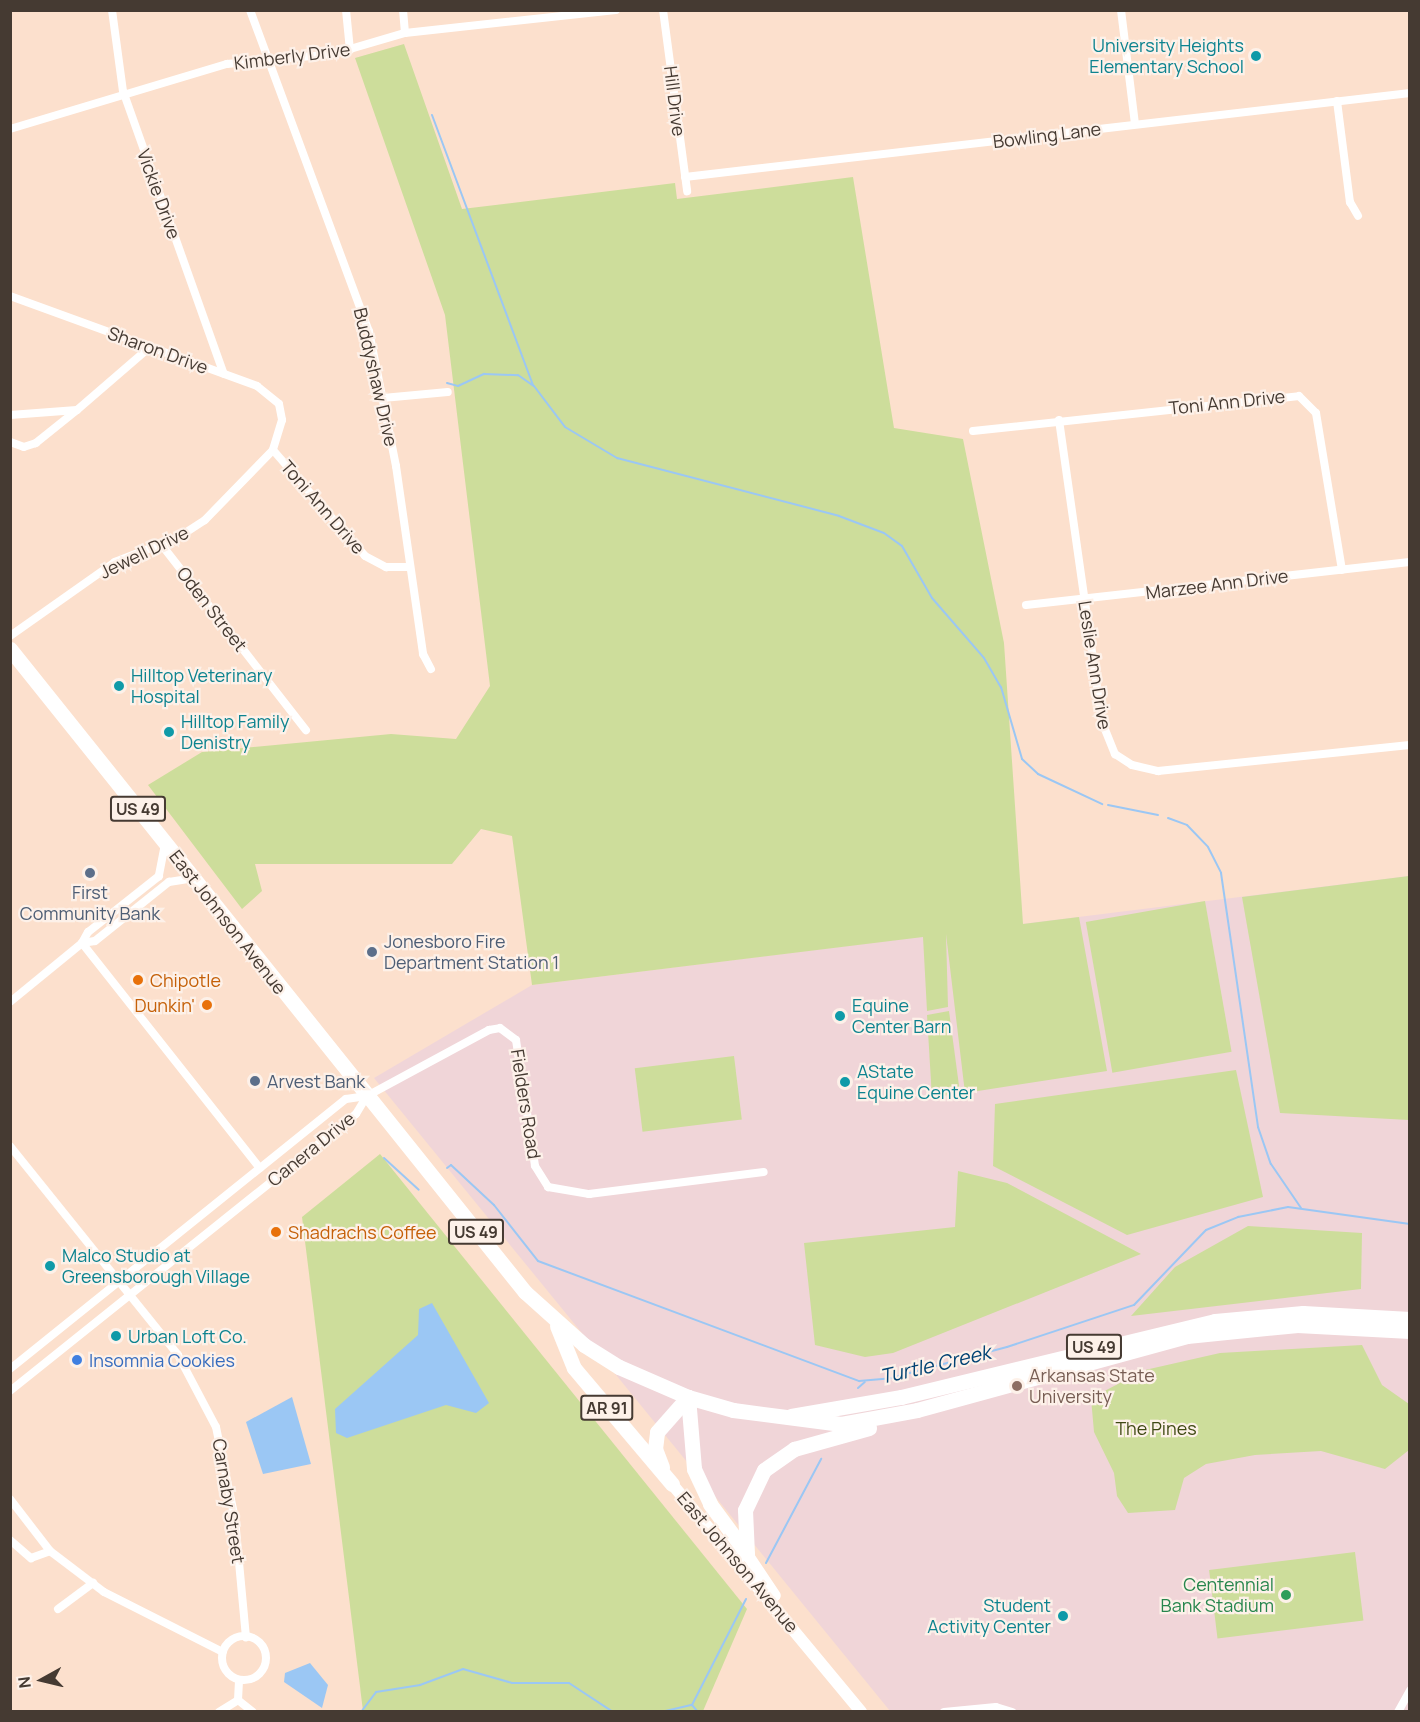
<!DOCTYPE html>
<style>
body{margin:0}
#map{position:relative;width:1420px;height:1722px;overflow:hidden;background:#fce0cd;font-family:Manrope,sans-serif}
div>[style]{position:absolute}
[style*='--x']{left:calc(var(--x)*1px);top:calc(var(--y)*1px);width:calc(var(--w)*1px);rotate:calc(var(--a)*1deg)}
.education>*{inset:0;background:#f0d5d8}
.green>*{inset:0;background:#cddd9b;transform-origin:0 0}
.water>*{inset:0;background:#9bc7f4}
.stream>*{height:2px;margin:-1px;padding:0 1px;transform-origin:1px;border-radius:1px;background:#9bc7f4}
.minor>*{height:8px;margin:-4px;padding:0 4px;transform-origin:4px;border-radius:4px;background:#fff}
.minor>.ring{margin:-4px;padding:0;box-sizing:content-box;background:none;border:8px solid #fff;border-radius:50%}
.secondary>*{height:12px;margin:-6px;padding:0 6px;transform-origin:6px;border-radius:6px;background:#fff}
.trunk>*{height:15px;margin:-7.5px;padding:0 7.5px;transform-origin:7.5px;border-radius:7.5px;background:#fff}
.dots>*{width:16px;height:16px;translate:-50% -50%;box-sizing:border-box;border:3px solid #fdf1e9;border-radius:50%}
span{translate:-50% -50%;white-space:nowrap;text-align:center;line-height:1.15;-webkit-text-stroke:4.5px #fdf1e9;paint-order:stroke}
.shield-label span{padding:2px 4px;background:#fdf1e9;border:2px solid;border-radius:4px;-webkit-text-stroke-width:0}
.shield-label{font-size:16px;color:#453a32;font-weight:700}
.culture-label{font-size:18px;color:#0d838f}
.right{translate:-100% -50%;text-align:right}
.left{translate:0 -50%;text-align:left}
.street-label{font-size:18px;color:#453a32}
.service-label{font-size:18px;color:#4e5e75}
.food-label{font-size:18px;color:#c56008}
.shop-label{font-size:18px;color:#366cbe}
.education-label{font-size:18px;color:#785e54}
.park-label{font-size:18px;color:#3f4913}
.leisure-label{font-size:18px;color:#27864d}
.water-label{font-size:20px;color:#014273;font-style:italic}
.frame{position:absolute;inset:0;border:12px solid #453a32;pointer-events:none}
.north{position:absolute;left:12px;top:1650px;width:60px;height:60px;-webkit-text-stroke:4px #fdf1e9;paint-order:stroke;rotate:262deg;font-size:16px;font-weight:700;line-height:24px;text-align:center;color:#453a32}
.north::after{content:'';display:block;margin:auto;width:21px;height:27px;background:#453a32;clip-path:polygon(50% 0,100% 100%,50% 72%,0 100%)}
</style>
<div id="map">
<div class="education">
<i style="clip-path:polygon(1409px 876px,1409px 1711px,890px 1711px,374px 1078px,532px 985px)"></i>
</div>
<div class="green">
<i style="clip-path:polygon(404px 44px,462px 209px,675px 183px,677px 199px,853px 177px,894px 428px,963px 439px,1004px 643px,1023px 924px,1079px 917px,1107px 1071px,965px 1093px,946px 934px,948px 1007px,927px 1011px,923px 937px,532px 985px,512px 836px,481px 829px,452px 864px,255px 864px,262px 891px,242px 909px,148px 785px,202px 752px,391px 734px,456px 739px,490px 686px,445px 315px,355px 58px)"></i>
<i style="clip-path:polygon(1409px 876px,1409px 1120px,1280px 1113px,1242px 897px)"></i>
<i style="left:1205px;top:901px;width:153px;height:121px;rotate:80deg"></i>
<i style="clip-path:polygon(949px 1011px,960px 1093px,932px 1098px,927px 1015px)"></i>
<i style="left:734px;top:1056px;width:64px;height:100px;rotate:83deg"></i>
<i style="clip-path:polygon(1236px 1070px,1263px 1197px,1127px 1235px,993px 1166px,995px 1104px)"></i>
<i style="clip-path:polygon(380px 1154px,747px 1609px,703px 1711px,363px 1711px,302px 1217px)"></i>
<i style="clip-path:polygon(958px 1171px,1007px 1183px,1141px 1254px,893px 1353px,865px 1357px,815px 1345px,804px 1243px,955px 1227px)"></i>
<i style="clip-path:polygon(1248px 1226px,1362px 1233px,1361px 1289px,1131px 1316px,1175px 1267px)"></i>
<i style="clip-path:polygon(1362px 1345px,1382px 1385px,1409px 1404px,1409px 1450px,1385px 1469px,1321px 1451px,1255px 1455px,1206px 1464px,1184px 1478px,1175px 1510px,1128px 1513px,1117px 1496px,1114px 1473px,1094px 1432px,1091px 1398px,1145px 1370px,1220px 1353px)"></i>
<i style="left:1355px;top:1552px;width:69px;height:147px;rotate:83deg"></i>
</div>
<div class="water">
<i style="clip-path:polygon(432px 1303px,489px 1403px,476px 1413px,446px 1405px,347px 1438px,336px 1433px,335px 1409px,418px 1335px,419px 1309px)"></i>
<i style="clip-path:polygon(292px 1397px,311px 1464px,263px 1474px,246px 1422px)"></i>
<i style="clip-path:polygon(310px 1663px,328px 1685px,322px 1708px,284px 1682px,285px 1673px)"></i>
</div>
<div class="stream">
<i style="--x:432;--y:115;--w:288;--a:69.5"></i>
<i style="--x:447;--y:383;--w:11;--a:15"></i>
<i style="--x:458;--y:386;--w:29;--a:-25"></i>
<i style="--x:484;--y:374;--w:34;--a:2"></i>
<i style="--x:518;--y:375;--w:19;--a:35"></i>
<i style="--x:534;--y:386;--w:51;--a:52.9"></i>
<i style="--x:565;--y:427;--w:61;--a:30.8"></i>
<i style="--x:617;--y:458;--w:229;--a:14.6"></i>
<i style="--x:839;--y:516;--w:48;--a:20.7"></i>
<i style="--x:884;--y:533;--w:22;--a:36"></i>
<i style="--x:902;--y:546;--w:60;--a:60"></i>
<i style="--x:932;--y:598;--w:79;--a:49.1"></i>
<i style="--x:984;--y:658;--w:34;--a:60"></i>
<i style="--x:1001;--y:687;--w:75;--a:73.7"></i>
<i style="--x:1022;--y:759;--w:22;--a:43"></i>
<i style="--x:1038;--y:774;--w:71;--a:25.1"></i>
<i style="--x:1108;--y:805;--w:51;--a:11.3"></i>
<i style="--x:1168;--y:818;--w:20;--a:20"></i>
<i style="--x:1187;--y:825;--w:30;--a:46"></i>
<i style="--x:1208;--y:847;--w:29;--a:63"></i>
<i style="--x:1221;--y:873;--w:257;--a:81.7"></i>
<i style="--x:1258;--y:1127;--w:39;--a:71"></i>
<i style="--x:1271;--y:1164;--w:53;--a:55.7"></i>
<i style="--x:384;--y:1158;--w:47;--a:42.4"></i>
<i style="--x:447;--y:1168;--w:5;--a:-37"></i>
<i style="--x:451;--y:1165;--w:59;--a:42.9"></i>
<i style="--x:494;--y:1205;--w:71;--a:51.8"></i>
<i style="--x:538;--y:1261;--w:343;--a:20.5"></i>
<i style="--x:859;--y:1381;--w:32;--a:-5"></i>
<i style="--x:891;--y:1378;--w:120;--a:-15"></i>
<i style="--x:1007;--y:1347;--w:134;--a:-18.3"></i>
<i style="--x:1134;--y:1305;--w:104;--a:-46.2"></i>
<i style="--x:1206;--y:1230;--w:35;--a:-22"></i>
<i style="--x:1238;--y:1217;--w:51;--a:-11.3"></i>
<i style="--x:1288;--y:1207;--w:123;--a:7.9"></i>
<i style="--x:858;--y:1388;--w:9;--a:-41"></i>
<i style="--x:766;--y:1563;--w:118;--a:-62.1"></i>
<i style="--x:692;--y:1705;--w:9;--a:49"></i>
<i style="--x:361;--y:1712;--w:25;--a:-53"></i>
<i style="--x:376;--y:1692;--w:45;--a:-9"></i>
<i style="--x:420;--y:1685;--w:46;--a:-20.4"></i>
<i style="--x:463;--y:1669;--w:51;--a:15.9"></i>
<i style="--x:512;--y:1683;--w:57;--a:0"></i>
<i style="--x:569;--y:1683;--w:53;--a:33.4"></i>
<i style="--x:661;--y:1712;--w:32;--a:-13"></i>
<i style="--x:692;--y:1705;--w:119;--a:-63"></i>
</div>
<div class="minor">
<i style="--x:112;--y:10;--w:82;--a:82.3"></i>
<i style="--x:123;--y:91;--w:300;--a:70.4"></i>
<i style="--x:250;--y:10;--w:342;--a:69.7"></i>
<i style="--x:369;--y:331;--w:138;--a:78.7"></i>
<i style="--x:396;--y:466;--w:190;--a:81.8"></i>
<i style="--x:423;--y:654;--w:17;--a:62"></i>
<i style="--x:346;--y:10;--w:40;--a:84.3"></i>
<i style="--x:403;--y:10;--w:23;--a:85"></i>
<i style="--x:663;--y:10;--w:183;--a:82.4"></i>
<i style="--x:1121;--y:10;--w:115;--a:83"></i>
<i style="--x:1337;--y:101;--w:102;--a:82.7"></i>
<i style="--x:1350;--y:202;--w:16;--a:60"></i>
<i style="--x:10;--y:129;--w:227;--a:-16.7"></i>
<i style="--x:227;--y:64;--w:106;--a:-5.4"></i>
<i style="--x:333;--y:54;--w:75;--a:-16.3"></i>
<i style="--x:405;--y:33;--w:212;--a:-6.2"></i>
<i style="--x:685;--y:177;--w:730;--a:-6.61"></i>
<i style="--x:10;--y:296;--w:263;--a:20"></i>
<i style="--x:257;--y:386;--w:28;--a:39"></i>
<i style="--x:279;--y:404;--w:16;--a:79"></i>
<i style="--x:282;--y:420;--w:31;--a:107"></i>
<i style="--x:273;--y:450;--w:98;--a:134.2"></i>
<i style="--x:205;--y:520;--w:31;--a:147"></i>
<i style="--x:179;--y:537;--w:69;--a:158.7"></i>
<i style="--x:115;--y:562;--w:128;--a:144.8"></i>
<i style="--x:383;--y:398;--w:65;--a:-5.3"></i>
<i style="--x:77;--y:410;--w:96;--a:-40.8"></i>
<i style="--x:10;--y:415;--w:67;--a:-4.3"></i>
<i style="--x:77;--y:410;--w:53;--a:141.2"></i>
<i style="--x:36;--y:443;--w:13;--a:162"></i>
<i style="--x:24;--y:447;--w:15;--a:-160"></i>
<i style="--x:1059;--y:420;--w:305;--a:81.9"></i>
<i style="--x:1102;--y:722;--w:35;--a:68"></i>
<i style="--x:1115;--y:754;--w:20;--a:33"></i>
<i style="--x:1132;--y:765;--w:27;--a:13"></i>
<i style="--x:1158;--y:771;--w:253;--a:-5.9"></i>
<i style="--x:973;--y:431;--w:328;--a:-6.1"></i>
<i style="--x:1299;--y:396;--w:24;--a:45"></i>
<i style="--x:1316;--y:413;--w:159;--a:80.6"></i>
<i style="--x:273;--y:450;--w:140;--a:49"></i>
<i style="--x:365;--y:556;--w:24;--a:28"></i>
<i style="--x:386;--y:567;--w:24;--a:0"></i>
<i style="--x:161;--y:544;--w:236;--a:52.1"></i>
<i style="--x:1026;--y:605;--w:386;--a:-6.4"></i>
<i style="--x:165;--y:844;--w:33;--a:101"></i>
<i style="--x:159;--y:876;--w:90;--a:141.7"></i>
<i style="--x:88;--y:932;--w:13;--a:119"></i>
<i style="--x:82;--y:943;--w:13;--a:-9"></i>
<i style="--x:95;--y:941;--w:95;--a:-38.6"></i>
<i style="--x:169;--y:882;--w:24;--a:-9"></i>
<i style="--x:10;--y:1002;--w:93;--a:-39.3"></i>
<i style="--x:82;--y:943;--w:287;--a:51.7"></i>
<i style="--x:10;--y:1146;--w:268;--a:51.2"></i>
<i style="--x:178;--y:1355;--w:81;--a:62.2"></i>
<i style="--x:216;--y:1427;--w:94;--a:78.3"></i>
<i style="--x:235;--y:1519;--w:119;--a:84.7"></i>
<i style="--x:10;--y:1369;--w:431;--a:-38.8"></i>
<i style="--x:346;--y:1099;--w:21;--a:-8"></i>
<i style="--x:367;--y:1096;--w:139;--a:-28.4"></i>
<i style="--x:489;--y:1030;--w:11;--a:-10"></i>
<i style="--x:500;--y:1028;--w:20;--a:37"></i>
<i style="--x:516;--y:1040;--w:127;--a:81.4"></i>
<i style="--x:535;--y:1166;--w:25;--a:58"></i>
<i style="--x:548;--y:1187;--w:42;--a:9.7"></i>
<i style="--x:589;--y:1194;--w:176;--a:-7.2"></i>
<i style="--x:10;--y:1391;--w:443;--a:-38.7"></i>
<i style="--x:356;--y:1114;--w:21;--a:-59"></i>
<i style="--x:10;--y:1499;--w:66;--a:52.4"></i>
<i style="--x:50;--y:1551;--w:68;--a:37.2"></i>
<i style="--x:104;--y:1592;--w:133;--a:26.8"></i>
<i style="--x:10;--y:1540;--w:28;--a:41"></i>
<i style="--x:31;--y:1558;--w:20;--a:-20"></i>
<i style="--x:58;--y:1609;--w:44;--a:-36.6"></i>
<i class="ring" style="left:222px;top:1636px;width:36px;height:36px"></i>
<i style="--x:238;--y:1700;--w:20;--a:-87"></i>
<i style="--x:219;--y:1712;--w:22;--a:-32"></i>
<i style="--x:238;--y:1700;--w:19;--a:39"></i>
<i style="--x:944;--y:1712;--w:52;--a:-5.5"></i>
<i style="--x:996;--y:1707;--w:17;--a:17"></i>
<i style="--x:1398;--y:1712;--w:25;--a:-61"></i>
</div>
<div class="secondary">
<i style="--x:672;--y:1484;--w:296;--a:50.3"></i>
<i style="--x:747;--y:1554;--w:50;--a:56.3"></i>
</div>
<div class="trunk">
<i style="--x:10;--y:649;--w:824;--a:51.31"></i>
<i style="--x:525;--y:1292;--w:79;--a:41.9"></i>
<i style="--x:584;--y:1345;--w:41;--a:32.2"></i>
<i style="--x:619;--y:1367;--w:75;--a:23.5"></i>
<i style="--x:688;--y:1397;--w:47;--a:16.1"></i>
<i style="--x:733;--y:1410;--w:109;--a:7.4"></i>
<i style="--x:841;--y:1424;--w:77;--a:-10.4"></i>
<i style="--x:917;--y:1410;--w:280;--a:-15.3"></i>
<i style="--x:1187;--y:1336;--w:111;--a:-5.7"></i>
<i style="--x:1297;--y:1325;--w:113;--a:3"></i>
<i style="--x:557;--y:1326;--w:45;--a:68"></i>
<i style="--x:574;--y:1368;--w:152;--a:49.8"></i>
<i style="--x:688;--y:1397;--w:72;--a:85.2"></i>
<i style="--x:694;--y:1469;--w:38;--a:65"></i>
<i style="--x:710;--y:1504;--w:62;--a:53.5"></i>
<i style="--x:791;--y:1416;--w:112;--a:-9.8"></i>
<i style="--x:901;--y:1397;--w:323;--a:-13.6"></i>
<i style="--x:1215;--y:1321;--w:88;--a:-5.2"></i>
<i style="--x:1303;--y:1313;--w:107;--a:3.2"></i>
<i style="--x:662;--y:1467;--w:19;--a:-111"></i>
<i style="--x:655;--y:1449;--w:17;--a:-83"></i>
<i style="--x:657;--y:1432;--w:47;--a:-48.5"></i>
<i style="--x:747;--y:1554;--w:44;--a:-92.6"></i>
<i style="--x:745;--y:1510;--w:44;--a:-64.6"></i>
<i style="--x:764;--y:1470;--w:37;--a:-35"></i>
<i style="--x:794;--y:1449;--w:78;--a:-15.6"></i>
</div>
<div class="dots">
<i style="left:1256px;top:56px;background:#0f9aa8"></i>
<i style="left:119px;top:686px;background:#0f9aa8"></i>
<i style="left:169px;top:732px;background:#0f9aa8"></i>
<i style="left:90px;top:873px;background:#5c6f8a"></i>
<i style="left:372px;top:952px;background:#5c6f8a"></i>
<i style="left:138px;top:980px;background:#e8710a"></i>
<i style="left:207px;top:1005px;background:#e8710a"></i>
<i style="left:840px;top:1016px;background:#0f9aa8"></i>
<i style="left:255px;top:1081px;background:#5c6f8a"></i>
<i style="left:845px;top:1082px;background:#0f9aa8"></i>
<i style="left:276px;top:1232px;background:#e8710a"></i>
<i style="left:50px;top:1266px;background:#0f9aa8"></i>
<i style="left:116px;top:1336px;background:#0f9aa8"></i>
<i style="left:77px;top:1360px;background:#3f7fe0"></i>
<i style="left:1017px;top:1386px;background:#8d6e63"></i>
<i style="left:1286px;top:1595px;background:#2e9e5b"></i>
<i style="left:1063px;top:1616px;background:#0f9aa8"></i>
</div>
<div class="shield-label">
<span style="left:138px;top:809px">US 49</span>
<span style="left:476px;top:1232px">US 49</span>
<span style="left:1094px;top:1347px">US 49</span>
<span style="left:607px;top:1408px">AR 91</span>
</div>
<div class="culture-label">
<span class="right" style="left:1244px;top:56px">University Heights<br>Elementary School</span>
<span class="left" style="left:131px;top:686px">Hilltop Veterinary<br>Hospital</span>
<span class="left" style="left:181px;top:732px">Hilltop Family<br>Denistry</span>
<span class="left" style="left:852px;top:1016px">Equine<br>Center Barn</span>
<span class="left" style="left:857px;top:1082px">AState<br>Equine Center</span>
<span class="left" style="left:62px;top:1266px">Malco Studio at<br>Greensborough Village</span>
<span class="left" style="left:128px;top:1336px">Urban Loft Co.</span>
<span class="right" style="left:1051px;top:1616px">Student<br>Activity Center</span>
</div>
<div class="street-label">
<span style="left:292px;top:56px;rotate:-7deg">Kimberly Drive</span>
<span style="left:675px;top:101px;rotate:83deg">Hill Drive</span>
<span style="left:1047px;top:135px;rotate:-7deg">Bowling Lane</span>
<span style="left:159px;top:194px;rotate:70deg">Vickie Drive</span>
<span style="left:158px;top:350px;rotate:20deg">Sharon Drive</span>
<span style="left:376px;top:377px;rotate:77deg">Buddyshaw Drive</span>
<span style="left:1227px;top:402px;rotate:-6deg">Toni Ann Drive</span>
<span style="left:323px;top:507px;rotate:49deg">Toni Ann Drive</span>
<span style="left:144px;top:552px;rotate:-26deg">Jewell Drive</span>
<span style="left:1217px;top:584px;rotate:-7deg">Marzee Ann Drive</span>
<span style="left:212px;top:609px;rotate:52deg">Oden Street</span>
<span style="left:1095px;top:665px;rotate:81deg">Leslie Ann Drive</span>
<span style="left:228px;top:922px;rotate:52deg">East Johnson Avenue</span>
<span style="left:526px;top:1104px;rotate:81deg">Fielders Road</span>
<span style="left:311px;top:1149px;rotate:-39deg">Canera Drive</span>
<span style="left:229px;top:1501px;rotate:81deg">Carnaby Street</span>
<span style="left:738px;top:1562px;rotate:50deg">East Johnson Avenue</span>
</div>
<div class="service-label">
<span style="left:90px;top:903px">First<br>Community Bank</span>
<span class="left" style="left:384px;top:952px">Jonesboro Fire<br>Department Station 1</span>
<span class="left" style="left:267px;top:1081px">Arvest Bank</span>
</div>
<div class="food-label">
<span class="left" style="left:150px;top:980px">Chipotle</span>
<span class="right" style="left:195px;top:1005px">Dunkin'</span>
<span class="left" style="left:288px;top:1232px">Shadrachs Coffee</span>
</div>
<div class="shop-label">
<span class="left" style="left:89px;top:1360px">Insomnia Cookies</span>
</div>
<div class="education-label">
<span class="left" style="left:1029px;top:1386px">Arkansas State<br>University</span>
</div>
<div class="park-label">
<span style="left:1156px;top:1428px">The Pines</span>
</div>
<div class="leisure-label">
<span class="right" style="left:1274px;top:1595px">Centennial<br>Bank Stadium</span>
</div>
<div class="water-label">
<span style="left:935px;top:1364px;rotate:-13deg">Turtle Creek</span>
</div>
<div class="frame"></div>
<div class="north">N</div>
</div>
